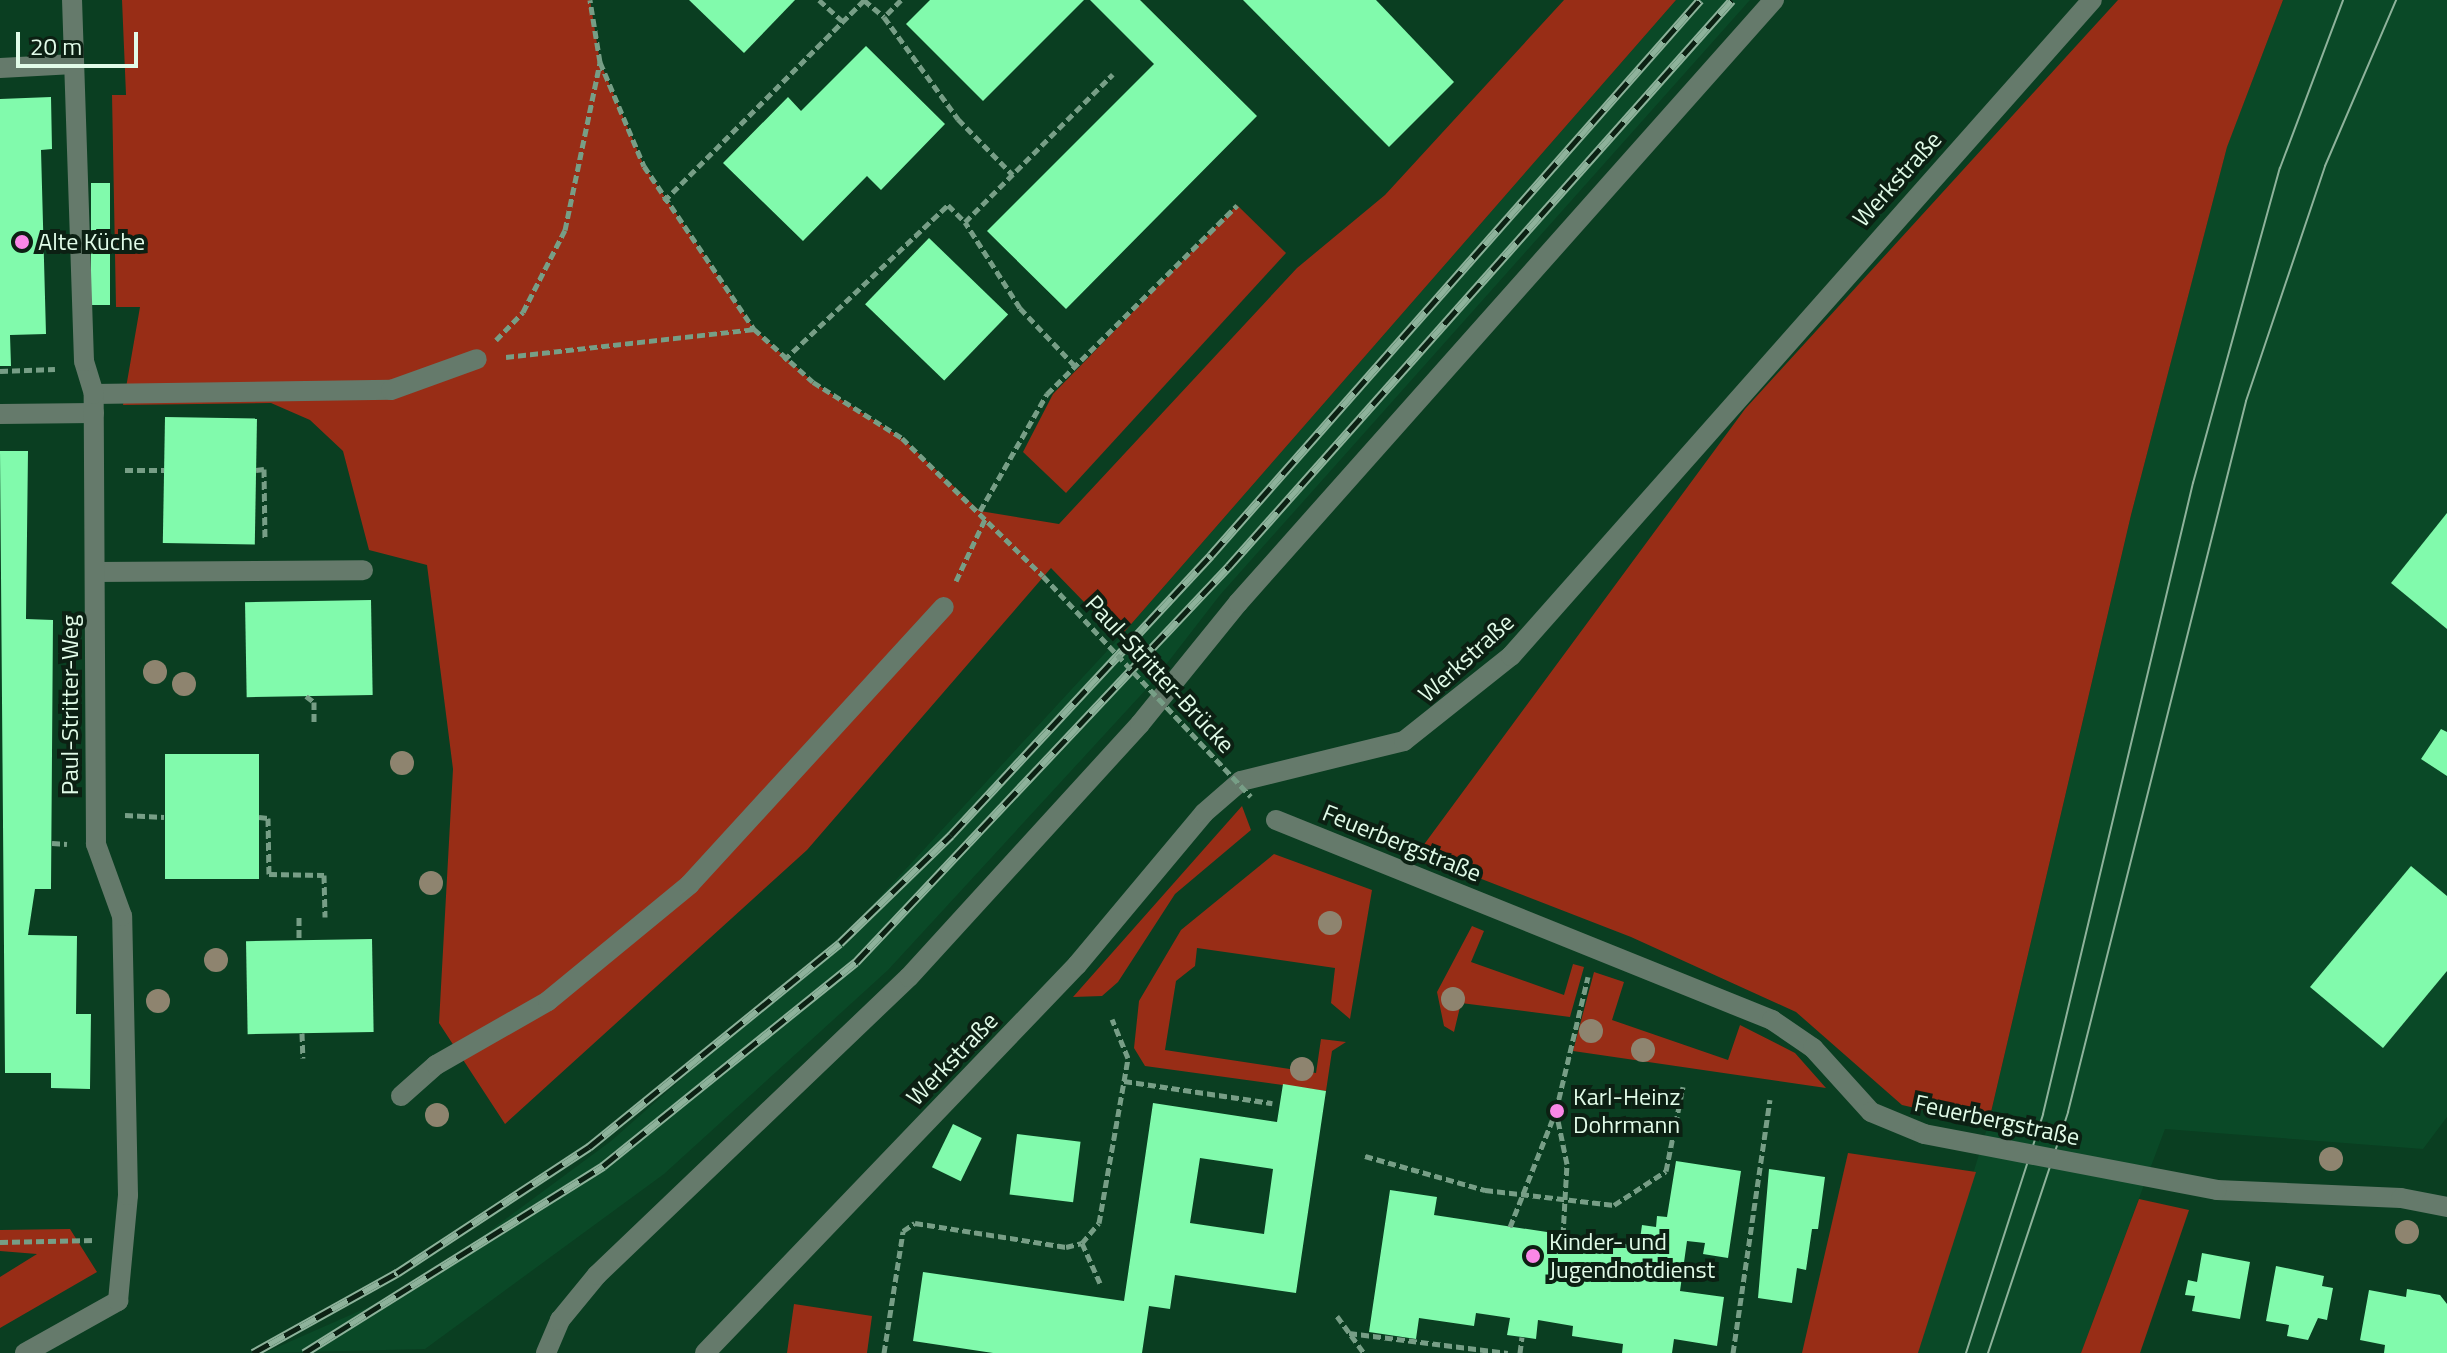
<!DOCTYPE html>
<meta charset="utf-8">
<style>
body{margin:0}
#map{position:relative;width:2447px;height:1353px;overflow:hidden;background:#0a3e21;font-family:"Titillium Web",sans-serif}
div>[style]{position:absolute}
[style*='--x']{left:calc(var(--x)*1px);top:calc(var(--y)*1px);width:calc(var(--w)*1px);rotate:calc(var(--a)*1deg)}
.built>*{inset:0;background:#0a4927}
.green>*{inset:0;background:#982d16}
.building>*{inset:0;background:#81faac;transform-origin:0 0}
.path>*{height:5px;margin-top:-2.5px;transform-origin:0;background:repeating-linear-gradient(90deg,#779e86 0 8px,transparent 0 12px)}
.minor>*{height:20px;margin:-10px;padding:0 10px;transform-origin:10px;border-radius:10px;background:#657a6b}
.tram>*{height:2px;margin:-1px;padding:0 1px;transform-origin:1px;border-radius:1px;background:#8eb29b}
.rail>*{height:9px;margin-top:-4.5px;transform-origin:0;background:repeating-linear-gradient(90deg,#0c2013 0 18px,#8eb29b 0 36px);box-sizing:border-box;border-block:2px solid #8eb29b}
.path-bridge>*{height:5px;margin-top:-2.5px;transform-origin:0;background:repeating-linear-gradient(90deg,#779e86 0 8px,transparent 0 12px)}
.minor-bridge>*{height:20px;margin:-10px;padding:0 10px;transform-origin:10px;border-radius:10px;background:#657a6b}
.trees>*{width:24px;height:24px;margin:-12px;border-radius:50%;background:#8e846f}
.dots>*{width:22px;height:22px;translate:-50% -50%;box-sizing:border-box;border:4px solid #0c2013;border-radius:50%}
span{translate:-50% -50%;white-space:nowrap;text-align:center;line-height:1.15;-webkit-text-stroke:8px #0c2013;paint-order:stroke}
.street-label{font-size:24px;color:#e1fbe8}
.poi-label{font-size:24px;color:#e1fbe8}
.left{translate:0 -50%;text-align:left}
.scale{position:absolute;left:16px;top:32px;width:122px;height:36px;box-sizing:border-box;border:4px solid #e1fbe8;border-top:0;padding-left:10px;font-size:24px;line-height:28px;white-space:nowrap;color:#e1fbe8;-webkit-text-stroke:6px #0c2013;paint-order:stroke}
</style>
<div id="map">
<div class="built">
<i style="clip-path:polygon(1676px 0,1750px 0,1220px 595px,1151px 684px,888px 970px,664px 1174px,425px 1349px,264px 1353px,414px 1287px,611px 1141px,844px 936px,1119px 638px)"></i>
<i style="clip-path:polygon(2283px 0,2447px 0,2447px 1117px,2423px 1149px,2165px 1129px,2081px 1353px,1918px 1353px,1988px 1125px,2131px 515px,2227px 146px)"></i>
</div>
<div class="green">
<i style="clip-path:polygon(122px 0,590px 0,600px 62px,644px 166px,754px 329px,813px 382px,902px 438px,980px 511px,1059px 524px,1297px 268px,1385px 195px,1564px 0,1676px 0,1119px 638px,1051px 568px,807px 850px,505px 1124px,439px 1023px,453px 769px,427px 565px,369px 550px,343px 451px,310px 420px,271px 403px,123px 405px,140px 307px,116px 307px,112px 95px,126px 95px)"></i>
<i style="clip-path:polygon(2118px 0,2283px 0,2227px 147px,2131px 515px,1988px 1125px,1902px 1105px,1796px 1012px,1631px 937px,1417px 854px,1745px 409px)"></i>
<i style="clip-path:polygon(1237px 205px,1286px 253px,1066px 493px,1023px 452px,1053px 394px)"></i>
<i style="clip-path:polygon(1242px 806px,1251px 830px,1175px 894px,1118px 982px,1102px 996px,1073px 997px)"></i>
<i style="clip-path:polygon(1274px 854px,1372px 890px,1350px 1019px,1331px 1003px,1335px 968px,1197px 948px,1195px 966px,1176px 981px,1165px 1050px,1316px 1073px,1321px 1039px,1346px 1042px,1332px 1051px,1326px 1091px,1145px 1066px,1134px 1048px,1139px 1001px,1181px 930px)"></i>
<i style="clip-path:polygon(1472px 926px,1484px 931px,1471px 962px,1564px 995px,1573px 964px,1584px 967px,1570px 1017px,1461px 1003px,1454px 1032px,1444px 1026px,1437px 992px)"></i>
<i style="clip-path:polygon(1594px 972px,1624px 982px,1612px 1020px,1728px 1060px,1740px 1025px,1795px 1053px,1826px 1088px,1573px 1051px)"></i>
<i style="clip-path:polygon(1848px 1153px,1976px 1172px,1918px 1353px,1802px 1353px)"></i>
<i style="clip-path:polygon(2139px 1199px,2189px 1210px,2140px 1353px,2081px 1353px)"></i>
<i style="clip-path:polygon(70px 1229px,97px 1272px,0 1328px,0 1277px,37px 1254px,0 1251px,0 1230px)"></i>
<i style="clip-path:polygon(794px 1304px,872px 1316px,867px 1353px,787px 1353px)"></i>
</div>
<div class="building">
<i style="clip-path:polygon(689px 0,795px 0,744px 53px)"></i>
<i style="clip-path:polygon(930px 0,1084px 0,983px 101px,906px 24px)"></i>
<i style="clip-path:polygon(1090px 0,1140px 0,1257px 116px,1066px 309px,987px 231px,1154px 64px)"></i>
<i style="clip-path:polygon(1243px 0,1376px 0,1454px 82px,1389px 147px)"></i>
<i style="clip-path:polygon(866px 46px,945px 124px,881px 190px,867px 176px,803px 241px,723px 163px,788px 97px,801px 111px)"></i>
<i style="clip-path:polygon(51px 97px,52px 149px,41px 150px,46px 334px,10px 335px,11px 366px,0 366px,0 99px)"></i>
<i style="left:91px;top:183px;width:19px;height:122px"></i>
<i style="left:929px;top:238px;width:110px;height:92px;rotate:44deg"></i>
<i style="left:165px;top:417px;width:92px;height:126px;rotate:1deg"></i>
<i style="clip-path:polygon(0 451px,28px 451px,26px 619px,53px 620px,51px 889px,35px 889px,28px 935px,77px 936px,76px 1014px,91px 1014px,90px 1089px,51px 1088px,51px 1073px,5px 1073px)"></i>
<i style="clip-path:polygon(2447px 513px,2447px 629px,2391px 583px)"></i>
<i style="left:371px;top:600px;width:95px;height:126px;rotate:89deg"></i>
<i style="clip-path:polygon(2441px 729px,2447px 732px,2447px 776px,2421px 759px)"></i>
<i style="left:259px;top:754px;width:125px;height:94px;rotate:90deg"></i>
<i style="clip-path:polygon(2411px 866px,2447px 896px,2447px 971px,2383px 1048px,2310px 987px)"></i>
<i style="left:372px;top:939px;width:93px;height:126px;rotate:89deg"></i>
<i style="clip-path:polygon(evenodd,1283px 1084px,1326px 1091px,1296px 1293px,1175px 1275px,1170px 1309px,1149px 1306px,1142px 1353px,993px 1353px,913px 1341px,923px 1272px,1124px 1301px,1153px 1103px,1277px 1122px,1283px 1084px,1200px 1158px,1273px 1169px,1264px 1234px,1190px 1223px,1200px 1158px)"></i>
<i style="left:953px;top:1124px;width:32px;height:48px;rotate:26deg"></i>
<i style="left:1017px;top:1134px;width:64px;height:61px;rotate:7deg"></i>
<i style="clip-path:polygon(1676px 1161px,1741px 1171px,1728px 1258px,1703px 1254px,1705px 1243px,1687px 1241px,1680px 1291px,1724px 1297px,1717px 1346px,1674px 1339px,1672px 1353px,1622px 1353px,1623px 1344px,1572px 1336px,1573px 1326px,1538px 1320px,1536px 1339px,1522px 1337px,1507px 1335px,1510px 1318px,1476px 1313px,1474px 1326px,1419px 1318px,1416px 1339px,1369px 1332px,1390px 1190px,1437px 1197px,1434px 1215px,1639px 1246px,1642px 1225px,1656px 1227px,1657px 1216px,1667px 1217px)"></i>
<i style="clip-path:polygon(1769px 1169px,1825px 1177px,1818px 1229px,1812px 1229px,1806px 1270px,1797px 1268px,1792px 1303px,1758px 1298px)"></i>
<i style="clip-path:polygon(2202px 1253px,2250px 1262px,2240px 1319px,2192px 1311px,2195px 1296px,2185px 1295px,2188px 1280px,2197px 1282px)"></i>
<i style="clip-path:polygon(2276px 1266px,2324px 1276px,2322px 1286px,2333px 1288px,2327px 1320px,2318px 1318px,2308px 1340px,2287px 1336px,2289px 1325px,2266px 1321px)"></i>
<i style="clip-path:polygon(2407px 1289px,2440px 1295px,2447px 1304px,2447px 1353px,2384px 1353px,2385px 1345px,2360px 1340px,2369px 1290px,2406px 1297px)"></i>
</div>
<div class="path">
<i style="--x:819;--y:0;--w:31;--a:42"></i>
<i style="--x:901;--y:0;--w:24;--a:135"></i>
<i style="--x:884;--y:17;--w:126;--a:54"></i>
<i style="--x:958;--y:119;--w:78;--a:45.5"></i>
<i style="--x:600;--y:62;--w:113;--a:67.1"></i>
<i style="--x:644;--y:166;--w:197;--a:56"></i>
<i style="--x:754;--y:329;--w:79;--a:41.9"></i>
<i style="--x:813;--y:382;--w:105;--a:32.2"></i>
<i style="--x:902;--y:438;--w:197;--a:44.4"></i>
<i style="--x:664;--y:201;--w:284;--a:-45.1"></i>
<i style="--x:864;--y:0;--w:26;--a:40"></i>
<i style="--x:496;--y:340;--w:39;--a:-46"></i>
<i style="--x:523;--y:312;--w:92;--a:-62.9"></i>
<i style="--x:565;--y:230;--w:172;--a:-78.2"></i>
<i style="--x:600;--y:62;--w:63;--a:-99.2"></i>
<i style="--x:506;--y:357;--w:250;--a:-6.4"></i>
<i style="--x:784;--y:360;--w:226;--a:-43.4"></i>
<i style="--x:948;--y:205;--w:24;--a:45"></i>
<i style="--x:1075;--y:366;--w:80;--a:-133.5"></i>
<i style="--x:1020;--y:308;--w:102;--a:-122.6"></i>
<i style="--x:965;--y:222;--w:209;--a:-45"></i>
<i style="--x:0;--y:371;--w:55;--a:-2.1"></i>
<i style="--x:125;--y:470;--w:39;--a:0"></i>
<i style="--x:256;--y:470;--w:8;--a:-7"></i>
<i style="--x:264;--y:469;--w:71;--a:89.2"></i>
<i style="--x:980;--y:511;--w:135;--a:-60.2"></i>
<i style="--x:1047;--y:394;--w:268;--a:-44.8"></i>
<i style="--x:956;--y:581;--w:71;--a:-64.9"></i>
<i style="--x:306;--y:696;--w:10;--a:37"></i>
<i style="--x:314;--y:702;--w:21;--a:90"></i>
<i style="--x:125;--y:815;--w:39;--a:3"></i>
<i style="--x:259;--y:817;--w:9;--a:6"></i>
<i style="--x:268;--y:818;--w:56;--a:89"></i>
<i style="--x:269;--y:874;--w:55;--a:1"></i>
<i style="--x:324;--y:875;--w:42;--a:88.6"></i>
<i style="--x:52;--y:843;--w:15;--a:4"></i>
<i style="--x:299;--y:917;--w:23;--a:90"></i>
<i style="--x:302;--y:1033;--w:25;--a:88"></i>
<i style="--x:1124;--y:1081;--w:150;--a:8.5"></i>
<i style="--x:1365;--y:1156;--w:125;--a:15.8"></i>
<i style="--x:1485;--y:1190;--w:130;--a:6.6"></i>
<i style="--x:1614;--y:1205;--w:62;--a:-33.2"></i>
<i style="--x:1666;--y:1171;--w:86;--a:-78.6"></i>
<i style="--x:1510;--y:1227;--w:125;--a:-68.4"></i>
<i style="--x:1563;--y:1235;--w:71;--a:-86.8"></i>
<i style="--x:1567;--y:1164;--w:54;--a:-101.7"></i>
<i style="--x:1556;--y:1111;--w:138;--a:-76.6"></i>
<i style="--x:0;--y:1242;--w:95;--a:-1.2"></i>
<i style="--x:1082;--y:1243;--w:44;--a:65.8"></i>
<i style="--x:1337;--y:1316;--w:46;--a:53.9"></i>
<i style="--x:1349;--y:1333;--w:160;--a:7.2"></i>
<i style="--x:884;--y:1353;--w:123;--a:-81.1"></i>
<i style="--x:903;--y:1231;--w:14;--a:-34"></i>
<i style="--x:915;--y:1223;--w:153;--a:9"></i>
<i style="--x:1066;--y:1247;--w:16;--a:-14"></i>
<i style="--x:1082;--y:1243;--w:26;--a:-50"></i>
<i style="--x:1099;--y:1223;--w:168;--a:-80"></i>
<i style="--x:1128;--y:1058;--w:42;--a:-112.3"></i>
<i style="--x:1520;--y:1353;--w:16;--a:-83"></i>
<i style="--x:1733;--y:1353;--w:256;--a:-81.7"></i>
</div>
<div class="minor">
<i style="--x:0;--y:68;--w:74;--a:-3.1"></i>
<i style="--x:94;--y:394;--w:297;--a:-0.8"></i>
<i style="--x:391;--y:390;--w:91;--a:-19.8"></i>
<i style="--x:0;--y:414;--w:94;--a:-0.6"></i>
<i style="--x:95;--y:572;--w:268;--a:-0.4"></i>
<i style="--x:1276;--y:820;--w:535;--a:21.96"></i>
<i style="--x:1772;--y:1020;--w:50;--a:34.3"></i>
<i style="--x:1813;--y:1048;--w:86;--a:47.8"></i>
<i style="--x:1871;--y:1112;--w:57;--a:22.5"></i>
<i style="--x:401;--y:1096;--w:47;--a:-41.5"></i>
<i style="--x:436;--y:1065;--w:129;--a:-29.7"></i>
<i style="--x:548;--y:1001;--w:183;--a:-39.4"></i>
<i style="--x:689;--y:885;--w:377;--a:-47.5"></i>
<i style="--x:2217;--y:1190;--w:184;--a:2.5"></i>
<i style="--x:2401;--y:1198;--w:47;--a:11.1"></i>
<i style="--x:25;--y:1353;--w:107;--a:-29.2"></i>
<i style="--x:118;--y:1301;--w:106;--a:-84.6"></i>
<i style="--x:128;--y:1195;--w:279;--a:-91.2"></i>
<i style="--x:122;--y:916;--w:77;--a:-109.9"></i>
<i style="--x:96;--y:844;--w:450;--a:-90.3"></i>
<i style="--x:94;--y:394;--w:34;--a:-107"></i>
<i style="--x:84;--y:361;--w:361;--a:-91.9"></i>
<i style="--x:546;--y:1353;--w:36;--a:-67"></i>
<i style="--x:560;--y:1320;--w:58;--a:-50.6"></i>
<i style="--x:597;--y:1275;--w:431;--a:-43.7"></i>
<i style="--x:909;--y:977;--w:343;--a:-47.6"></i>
<i style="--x:1140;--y:724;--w:156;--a:-51"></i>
<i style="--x:1238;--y:603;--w:807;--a:-48.37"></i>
<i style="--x:705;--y:1353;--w:538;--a:-46.21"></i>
<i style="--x:1077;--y:965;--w:198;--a:-50.1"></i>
<i style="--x:1204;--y:813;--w:49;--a:-40.9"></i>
<i style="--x:1241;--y:781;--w:168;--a:-13.8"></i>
<i style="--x:1404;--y:741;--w:137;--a:-38.5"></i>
<i style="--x:1511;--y:656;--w:876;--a:-48.47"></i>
</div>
<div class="tram">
<i style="--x:1966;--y:1353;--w:251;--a:-72.1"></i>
<i style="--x:2043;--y:1114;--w:649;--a:-76.63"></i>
<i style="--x:2193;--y:483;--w:327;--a:-74.6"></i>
<i style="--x:2280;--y:168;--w:179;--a:-69.4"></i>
<i style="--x:1988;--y:1353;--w:254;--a:-71.6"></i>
<i style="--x:2068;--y:1112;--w:733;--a:-75.94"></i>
<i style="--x:2246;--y:401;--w:248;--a:-71.4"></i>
<i style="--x:2325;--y:166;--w:181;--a:-66.8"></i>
</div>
<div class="rail">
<i style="--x:253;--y:1353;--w:165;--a:-29.1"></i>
<i style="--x:397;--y:1273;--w:230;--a:-33.3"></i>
<i style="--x:589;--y:1147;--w:323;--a:-39.1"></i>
<i style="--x:840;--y:943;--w:155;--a:-44.2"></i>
<i style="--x:951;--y:835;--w:382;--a:-47.1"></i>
<i style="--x:1211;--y:555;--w:740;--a:-48.62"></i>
<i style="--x:304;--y:1353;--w:353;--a:-32"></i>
<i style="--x:603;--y:1166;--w:325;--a:-38.9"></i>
<i style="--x:856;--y:962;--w:544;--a:-46.71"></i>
<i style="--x:1229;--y:566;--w:757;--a:-48.37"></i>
</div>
<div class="path-bridge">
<i style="--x:1043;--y:576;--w:303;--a:46.7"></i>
</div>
<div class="minor-bridge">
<i style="--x:1924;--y:1134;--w:298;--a:10.8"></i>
</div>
<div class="trees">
<i style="left:155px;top:672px"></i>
<i style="left:184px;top:684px"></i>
<i style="left:402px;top:763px"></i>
<i style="left:431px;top:883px"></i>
<i style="left:1330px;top:923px"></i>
<i style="left:216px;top:960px"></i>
<i style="left:1453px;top:999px"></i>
<i style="left:158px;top:1001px"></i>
<i style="left:1591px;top:1031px"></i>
<i style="left:1643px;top:1050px"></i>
<i style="left:1302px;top:1069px"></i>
<i style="left:437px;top:1115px"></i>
<i style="left:2331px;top:1159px"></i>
<i style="left:2407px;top:1232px"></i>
</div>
<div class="dots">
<i style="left:22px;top:242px;background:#fa87e7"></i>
<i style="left:1557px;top:1111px;background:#fa87e7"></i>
<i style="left:1533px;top:1256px;background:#fa87e7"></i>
</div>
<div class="street-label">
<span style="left:1897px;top:179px;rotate:-48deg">Werkstraße</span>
<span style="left:1466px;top:658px;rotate:-42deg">Werkstraße</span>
<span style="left:1160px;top:674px;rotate:47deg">Paul-Stritter-Brücke</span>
<span style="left:70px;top:705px;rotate:-90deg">Paul-Stritter-Weg</span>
<span style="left:1402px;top:843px;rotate:22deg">Feuerbergstraße</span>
<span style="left:952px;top:1059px;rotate:-46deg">Werkstraße</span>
<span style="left:1997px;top:1120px;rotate:12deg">Feuerbergstraße</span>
</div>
<div class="poi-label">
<span class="left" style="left:38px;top:242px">Alte Küche</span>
<span class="left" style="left:1573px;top:1111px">Karl-Heinz<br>Dohrmann</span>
<span class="left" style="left:1549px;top:1256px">Kinder- und<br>Jugendnotdienst</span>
</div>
<div class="scale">20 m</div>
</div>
